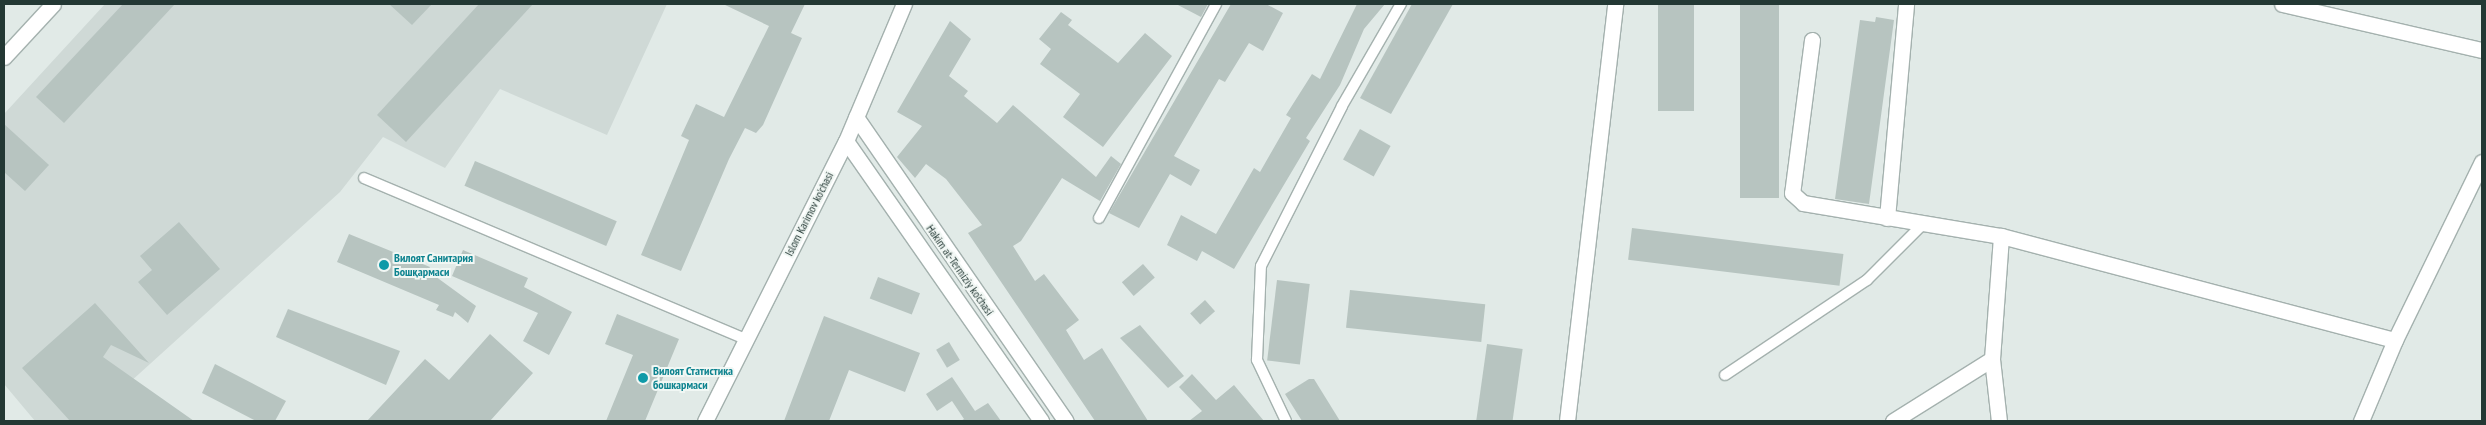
<!DOCTYPE html>
<meta charset="utf-8">
<style>
body{margin:0}
#map{position:relative;width:2486px;height:425px;overflow:hidden;background:#e1eae7;font-family:"PT Sans Narrow",sans-serif}
div>[style]{position:absolute}
[style*='--x']{left:calc(var(--x)*1px);top:calc(var(--y)*1px);width:calc(var(--w)*1px);rotate:calc(var(--a)*1deg)}
.built>*{inset:0;background:#cfd9d6}
.building>*{inset:0;background:#b7c4c0;transform-origin:0 0}
.roads{filter:drop-shadow(1px 0 #a4b1ae) drop-shadow(-1px 0 #a4b1ae) drop-shadow(0 1px #a4b1ae) drop-shadow(0 -1px #a4b1ae)}
.service>*{height:10px;margin:-5px;padding:0 5px;transform-origin:5px;border-radius:5px;background:#fff}
.minor>*{height:15px;margin:-7.5px;padding:0 7.5px;transform-origin:7.5px;border-radius:7.5px;background:#fff}
.tertiary>*{height:15px;margin:-7.5px;padding:0 7.5px;transform-origin:7.5px;border-radius:7.5px;background:#fff}
.secondary>*{height:15px;margin:-7.5px;padding:0 7.5px;transform-origin:7.5px;border-radius:7.5px;background:#fff}
.dots>*{width:14px;height:14px;translate:-50% -50%;box-sizing:border-box;border:2px solid #f1f7f4;border-radius:50%}
span{translate:-50% -50%;white-space:nowrap;text-align:center;line-height:1.15;-webkit-text-stroke:4px #f1f7f4;paint-order:stroke}
.street-label{font-size:12px;color:#233834}
.culture-label{font-size:12px;color:#0d838f;font-weight:700}
.left{translate:0 -50%;text-align:left}
.frame{position:absolute;inset:0;border:5px solid #233834;pointer-events:none}
</style>
<div id="map">
<div class="built">
<i style="clip-path:polygon(105px 4px,667px 4px,607px 135px,500px 89px,445px 168px,383px 137px,340px 192px,87px 421px,35px 421px,4px 384px,4px 114px)"></i>
</div>
<div class="building">
<i style="clip-path:polygon(123px 4px,175px 4px,64px 123px,36px 97px)"></i>
<i style="clip-path:polygon(389px 4px,432px 4px,412px 25px)"></i>
<i style="clip-path:polygon(479px 4px,533px 4px,406px 142px,377px 115px)"></i>
<i style="clip-path:polygon(723px 4px,805px 4px,791px 33px,802px 38px,763px 125px,756px 133px,745px 128px,729px 159px,681px 271px,641px 255px,689px 140px,681px 136px,696px 104px,724px 117px,769px 26px)"></i>
<i style="clip-path:polygon(1176px 4px,1208px 4px,1201px 17px)"></i>
<i style="clip-path:polygon(1231px 4px,1266px 4px,1283px 13px,1263px 51px,1249px 43px,1225px 82px,1219px 79px,1174px 156px,1200px 170px,1191px 186px,1170px 174px,1139px 228px,1109px 213px)"></i>
<i style="clip-path:polygon(1357px 4px,1385px 4px,1364px 29px,1340px 85px,1306px 138px,1310px 141px,1234px 269px,1202px 251px,1197px 261px,1167px 245px,1181px 215px,1216px 234px,1254px 168px,1260px 172px,1291px 118px,1286px 115px,1312px 74px,1320px 79px)"></i>
<i style="clip-path:polygon(1412px 4px,1453px 4px,1391px 114px,1360px 98px)"></i>
<i style="left:1658px;top:4px;width:36px;height:107px"></i>
<i style="left:1740px;top:4px;width:39px;height:194px"></i>
<i style="clip-path:polygon(1061px 12px,1072px 20px,1068px 25px,1118px 63px,1145px 33px,1172px 56px,1103px 147px,1063px 117px,1080px 94px,1040px 64px,1051px 49px,1039px 39px)"></i>
<i style="clip-path:polygon(1876px 17px,1894px 20px,1869px 204px,1835px 199px,1860px 20px,1875px 22px)"></i>
<i style="clip-path:polygon(950px 21px,971px 39px,949px 76px,968px 91px,964px 96px,997px 123px,1013px 105px,1096px 177px,1111px 156px,1121px 164px,1100px 201px,1062px 178px,1021px 241px,1013px 246px,1035px 281px,1044px 274px,1079px 320px,1066px 330px,1084px 360px,1102px 348px,1148px 421px,1095px 421px,968px 233px,982px 225px,946px 179px,926px 164px,915px 178px,897px 157px,922px 126px,897px 112px)"></i>
<i style="clip-path:polygon(4px 124px,49px 165px,25px 191px,4px 172px)"></i>
<i style="left:1360px;top:129px;width:35px;height:35px;rotate:29deg"></i>
<i style="left:475px;top:161px;width:154px;height:27px;rotate:23deg"></i>
<i style="clip-path:polygon(179px 222px,220px 269px,167px 315px,138px 282px,152px 270px,140px 256px)"></i>
<i style="left:1632px;top:228px;width:213px;height:32px;rotate:7deg"></i>
<i style="clip-path:polygon(349px 234px,430px 267px,428px 271px,476px 306px,468px 323px,455px 312px,453px 317px,436px 310px,439px 305px,337px 262px)"></i>
<i style="clip-path:polygon(463px 250px,528px 278px,524px 287px,572px 312px,549px 355px,523px 341px,538px 313px,452px 276px)"></i>
<i style="left:1143px;top:264px;width:18px;height:28px;rotate:49deg"></i>
<i style="left:878px;top:277px;width:45px;height:23px;rotate:21deg"></i>
<i style="left:1277px;top:280px;width:33px;height:81px;rotate:7deg"></i>
<i style="left:1350px;top:290px;width:136px;height:38px;rotate:6deg"></i>
<i style="left:1205px;top:300px;width:15px;height:20px;rotate:48deg"></i>
<i style="clip-path:polygon(95px 303px,149px 363px,111px 345px,103px 357px,194px 421px,70px 421px,22px 368px)"></i>
<i style="clip-path:polygon(288px 309px,400px 351px,386px 385px,276px 337px)"></i>
<i style="clip-path:polygon(617px 314px,679px 339px,645px 421px,606px 421px,633px 355px,605px 344px)"></i>
<i style="clip-path:polygon(824px 316px,920px 353px,905px 392px,849px 370px,829px 421px,784px 421px)"></i>
<i style="clip-path:polygon(1140px 325px,1184px 376px,1168px 388px,1120px 338px)"></i>
<i style="clip-path:polygon(490px 334px,533px 373px,490px 421px,367px 421px,425px 359px,449px 380px)"></i>
<i style="left:949px;top:342px;width:21px;height:15px;rotate:59deg"></i>
<i style="left:1487px;top:344px;width:36px;height:78px;rotate:8deg"></i>
<i style="clip-path:polygon(215px 364px,286px 401px,275px 421px,256px 421px,202px 393px)"></i>
<i style="clip-path:polygon(1192px 374px,1216px 400px,1234px 385px,1264px 421px,1189px 421px,1202px 411px,1179px 387px)"></i>
<i style="clip-path:polygon(952px 377px,975px 411px,988px 403px,1001px 421px,961px 421px,964px 419px,952px 401px,937px 411px,926px 394px)"></i>
<i style="clip-path:polygon(1309px 379px,1314px 379px,1340px 421px,1302px 421px,1285px 394px)"></i>
</div>
<div class="roads">
<div class="service">
<i style="--x:364;--y:178;--w:415;--a:22.9"></i>
<i style="--x:1099;--y:218;--w:244;--a:-61.3"></i>
<i style="--x:1725;--y:375;--w:171;--a:-33.8"></i>
<i style="--x:1867;--y:280;--w:79;--a:-45"></i>
<i style="--x:1286;--y:421;--w:68;--a:-115.4"></i>
<i style="--x:1257;--y:360;--w:94;--a:-87.6"></i>
<i style="--x:1261;--y:266;--w:179;--a:-63.1"></i>
<i style="--x:1342;--y:106;--w:118;--a:-60"></i>
</div>
<div class="minor">
<i style="--x:2282;--y:4;--w:205;--a:13"></i>
<i style="--x:1812;--y:40;--w:154;--a:97.4"></i>
<i style="--x:1792;--y:193;--w:15;--a:42"></i>
<i style="--x:1803;--y:203;--w:201;--a:9.5"></i>
<i style="--x:2001;--y:236;--w:407;--a:14.8"></i>
<i style="--x:1887;--y:218;--w:215;--a:-84.9"></i>
<i style="--x:1992;--y:359;--w:62;--a:83.6"></i>
<i style="--x:1567;--y:421;--w:420;--a:-83.4"></i>
<i style="--x:1893;--y:421;--w:117;--a:-32.1"></i>
<i style="--x:1992;--y:359;--w:123;--a:-85.8"></i>
<i style="--x:2361;--y:421;--w:88;--a:-67.2"></i>
<i style="--x:2395;--y:340;--w:198;--a:-64"></i>
</div>
<div class="tertiary">
<i style="--x:4;--y:57;--w:72;--a:-47.2"></i>
</div>
<div class="secondary">
<i style="--x:856;--y:117;--w:369;--a:55.4"></i>
<i style="--x:846;--y:141;--w:341;--a:55.1"></i>
<i style="--x:705;--y:421;--w:313;--a:-63.3"></i>
<i style="--x:846;--y:141;--w:149;--a:-67.1"></i>
</div>
</div>
<div class="dots">
<i style="left:384px;top:265px;background:#0f9aa8"></i>
<i style="left:643px;top:378px;background:#0f9aa8"></i>
</div>
<div class="street-label">
<span style="left:809px;top:214px;rotate:-63deg">Islom Karimov ko'chasi</span>
<span style="left:960px;top:270px;rotate:55deg">Hakim at-Termiziy ko'chasi</span>
</div>
<div class="culture-label">
<span class="left" style="left:394px;top:265px">Вилоят Санитария<br>Бошқармаси</span>
<span class="left" style="left:653px;top:378px">Вилоят Статистика<br>бошкармаси</span>
</div>
<div class="frame"></div>
</div>
